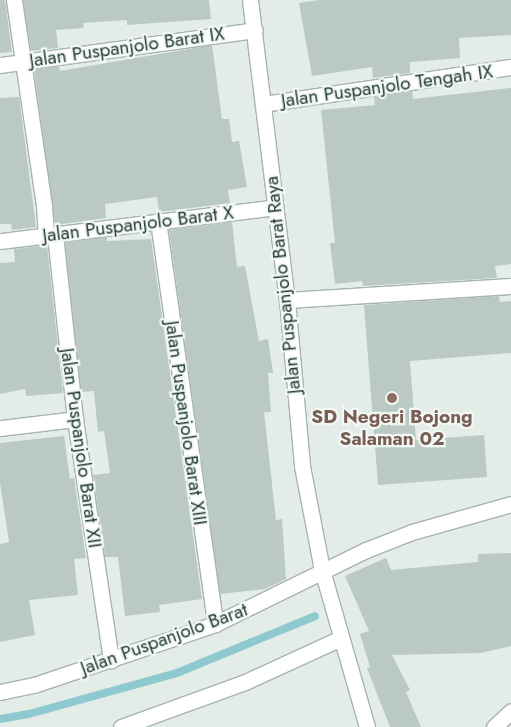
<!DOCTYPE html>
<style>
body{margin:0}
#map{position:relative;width:511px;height:727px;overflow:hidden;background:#e3ece7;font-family:Jost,sans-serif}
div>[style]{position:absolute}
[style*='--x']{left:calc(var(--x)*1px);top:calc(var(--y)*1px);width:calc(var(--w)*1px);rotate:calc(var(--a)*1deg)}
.stream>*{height:8px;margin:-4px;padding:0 4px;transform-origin:4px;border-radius:4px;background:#8dc9ce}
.building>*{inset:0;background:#bbc9c3}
.roads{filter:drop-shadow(1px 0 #a6b4ae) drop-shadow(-1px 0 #a6b4ae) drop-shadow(0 1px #a6b4ae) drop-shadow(0 -1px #a6b4ae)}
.minor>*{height:15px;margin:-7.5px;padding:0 7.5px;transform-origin:7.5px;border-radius:7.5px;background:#fff}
.dots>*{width:14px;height:14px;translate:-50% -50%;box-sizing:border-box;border:2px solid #f3f8f5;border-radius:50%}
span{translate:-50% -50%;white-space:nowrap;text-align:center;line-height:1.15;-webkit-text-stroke:4.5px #f3f8f5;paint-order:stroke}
.street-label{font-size:19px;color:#233c34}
.education-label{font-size:19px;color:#785e54;font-weight:700}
</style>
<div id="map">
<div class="stream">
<i style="--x:0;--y:719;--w:29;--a:-10"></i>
<i style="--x:29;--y:714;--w:154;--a:-15.5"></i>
<i style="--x:177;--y:673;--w:149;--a:-22.4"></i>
</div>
<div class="building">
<i style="clip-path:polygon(0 0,5px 0,12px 52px,0 53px)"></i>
<i style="clip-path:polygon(23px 0,209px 0,211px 19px,127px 25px,127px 20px,83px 23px,84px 28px,56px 30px,58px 48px,31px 51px)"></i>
<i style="clip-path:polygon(319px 0,511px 0,511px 35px,459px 38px,460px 58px,410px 62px,410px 73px,373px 78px,372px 67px,312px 76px,299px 3px)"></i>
<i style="clip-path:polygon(212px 45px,222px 119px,229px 119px,232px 142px,239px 141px,247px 187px,228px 190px,230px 203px,159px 212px,157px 197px,120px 202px,105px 204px,106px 218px,55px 225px,34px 70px,59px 66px,60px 71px)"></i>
<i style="clip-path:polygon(511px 88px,511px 264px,495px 266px,497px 278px,363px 286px,362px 281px,335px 284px,330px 243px,335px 243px,321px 110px,375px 105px,374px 97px,412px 91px,413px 99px)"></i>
<i style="clip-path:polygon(19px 97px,36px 227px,12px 230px,11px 224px,0 224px,0 98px)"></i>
<i style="clip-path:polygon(232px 222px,237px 267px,245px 266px,259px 341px,268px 339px,273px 373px,268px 373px,271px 412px,264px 412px,276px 520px,282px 519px,286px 579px,265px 589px,220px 594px,169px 230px)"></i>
<i style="clip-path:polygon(107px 237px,107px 241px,151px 239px,202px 599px,159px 605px,160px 612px,125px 616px,118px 557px,105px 557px,93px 475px,110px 473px,104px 431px,98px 432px,94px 391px,81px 392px,65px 242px)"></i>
<i style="clip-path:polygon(47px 245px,63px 393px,26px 396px,25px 389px,0 394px,0 263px,15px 262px,14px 249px)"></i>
<i style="clip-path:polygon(499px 296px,500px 302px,511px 301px,511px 353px,410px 361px,416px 440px,484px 435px,487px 477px,378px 485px,364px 305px)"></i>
<i style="clip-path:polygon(64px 436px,70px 479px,74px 478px,86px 558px,74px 559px,78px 595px,29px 600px,35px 635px,0 642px,0 544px,9px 542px,0 483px,0 443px)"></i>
<i style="clip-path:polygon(511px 553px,511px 646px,481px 653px,392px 655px,410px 690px,406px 692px,421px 727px,390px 727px,367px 668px,370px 667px,360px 634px,369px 631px,345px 576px,386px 558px,391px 570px,478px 562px,478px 554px)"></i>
</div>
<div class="roads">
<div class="minor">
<i style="--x:14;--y:0;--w:208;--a:81.7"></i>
<i style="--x:44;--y:206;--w:30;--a:86"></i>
<i style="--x:250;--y:0;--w:302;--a:83"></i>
<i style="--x:287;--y:300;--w:167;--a:84.8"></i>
<i style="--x:302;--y:466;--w:106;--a:79.1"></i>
<i style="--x:322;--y:570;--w:163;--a:74"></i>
<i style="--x:0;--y:65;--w:257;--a:-7.8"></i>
<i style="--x:263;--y:104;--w:251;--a:-8.5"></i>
<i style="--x:158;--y:221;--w:407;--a:81.9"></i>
<i style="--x:55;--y:235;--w:185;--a:83.8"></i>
<i style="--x:75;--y:419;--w:244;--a:81.5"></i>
<i style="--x:0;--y:241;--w:277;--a:-7"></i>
<i style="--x:287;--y:300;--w:224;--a:-3.6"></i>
<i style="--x:0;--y:428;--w:76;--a:-6.8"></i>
<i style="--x:0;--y:692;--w:35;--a:-12"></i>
<i style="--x:34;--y:685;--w:191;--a:-18.6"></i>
<i style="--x:215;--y:624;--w:168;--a:-26.1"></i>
<i style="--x:366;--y:550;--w:49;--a:-21.4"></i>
<i style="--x:412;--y:532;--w:103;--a:-15.8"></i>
<i style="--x:121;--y:727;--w:132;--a:-19.9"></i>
<i style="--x:245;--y:682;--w:103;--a:-24.6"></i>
<i style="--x:494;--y:727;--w:23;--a:-43"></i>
</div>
</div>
<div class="dots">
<i style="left:392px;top:398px;background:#8d6e63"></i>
</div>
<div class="street-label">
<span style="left:127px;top:47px;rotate:-8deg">Jalan Puspanjolo Barat IX</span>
<span style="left:387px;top:86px;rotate:-8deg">Jalan Puspanjolo Tengah IX</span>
<span style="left:138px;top:224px;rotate:-7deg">Jalan Puspanjolo Barat X</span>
<span style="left:283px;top:285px;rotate:-96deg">Jalan Puspanjolo Barat Raya</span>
<span style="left:186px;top:423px;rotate:82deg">Jalan Puspanjolo Barat XIII</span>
<span style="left:81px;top:448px;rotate:82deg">Jalan Puspanjolo Barat XII</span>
<span style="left:164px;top:639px;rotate:-20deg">Jalan Puspanjolo Barat</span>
</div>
<div class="education-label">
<span style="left:392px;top:428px">SD Negeri Bojong<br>Salaman 02</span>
</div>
</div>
